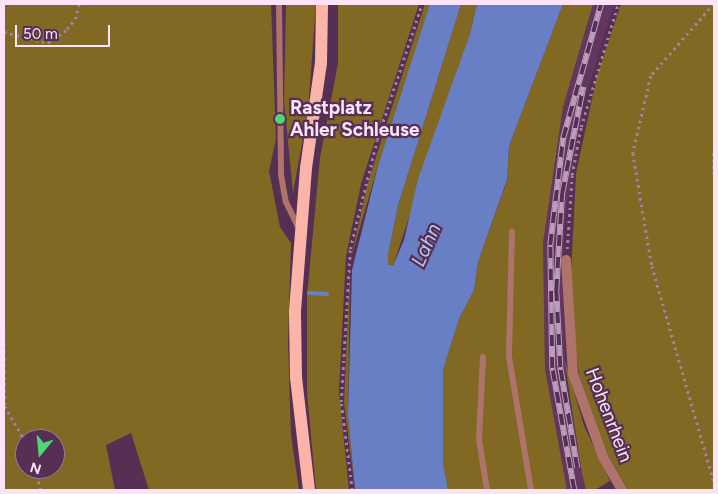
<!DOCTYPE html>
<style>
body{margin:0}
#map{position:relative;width:718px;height:494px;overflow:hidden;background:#562f54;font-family:Figtree,sans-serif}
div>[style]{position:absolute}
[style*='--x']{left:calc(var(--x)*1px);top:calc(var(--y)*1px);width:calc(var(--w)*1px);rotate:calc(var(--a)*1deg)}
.built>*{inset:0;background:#633660}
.green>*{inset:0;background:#816823}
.water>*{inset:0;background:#687fc5}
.stream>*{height:4px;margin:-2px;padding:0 2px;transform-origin:2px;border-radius:2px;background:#687fc5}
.path>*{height:2.5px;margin-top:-1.25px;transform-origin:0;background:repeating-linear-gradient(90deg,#a282a0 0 2.5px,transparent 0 6.5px)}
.service>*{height:6px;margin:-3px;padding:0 3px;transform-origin:3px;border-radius:3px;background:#ae736a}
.minor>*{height:10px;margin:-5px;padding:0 5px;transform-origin:5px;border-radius:5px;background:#ae736a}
.primary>*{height:12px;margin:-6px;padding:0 6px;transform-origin:6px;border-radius:6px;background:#fdb4a8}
.rail>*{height:5.5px;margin-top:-2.75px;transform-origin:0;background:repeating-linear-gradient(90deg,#562f54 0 11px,#bc9eba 0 22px);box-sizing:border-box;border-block:1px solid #bc9eba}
.dots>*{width:14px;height:14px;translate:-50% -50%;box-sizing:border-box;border:2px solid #562f54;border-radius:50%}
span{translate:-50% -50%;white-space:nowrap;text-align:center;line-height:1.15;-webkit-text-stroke:4.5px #562f54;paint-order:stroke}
.poi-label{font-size:19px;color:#fce3f9;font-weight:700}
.left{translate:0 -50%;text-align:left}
.street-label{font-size:19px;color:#fce3f9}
.water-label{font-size:20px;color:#bbc9ef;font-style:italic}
.frame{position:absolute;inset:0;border:5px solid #fce3f9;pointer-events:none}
.north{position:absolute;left:15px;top:429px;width:50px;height:50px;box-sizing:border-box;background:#562f54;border:1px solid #987796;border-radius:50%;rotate:197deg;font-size:14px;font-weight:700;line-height:20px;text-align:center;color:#fce3f9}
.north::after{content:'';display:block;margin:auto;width:18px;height:22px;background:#50d674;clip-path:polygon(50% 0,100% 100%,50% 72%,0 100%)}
.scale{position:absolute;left:15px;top:25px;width:95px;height:22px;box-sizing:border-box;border:2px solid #fce3f9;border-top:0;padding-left:6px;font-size:15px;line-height:18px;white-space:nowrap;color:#fce3f9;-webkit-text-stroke:4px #562f54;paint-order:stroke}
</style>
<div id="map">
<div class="built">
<i style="clip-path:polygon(593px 4px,614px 4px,584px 102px,565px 218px,562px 279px,566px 380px,586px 490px,567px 490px,545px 369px,543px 243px,563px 107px)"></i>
</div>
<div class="green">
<i style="clip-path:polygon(evenodd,4px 4px,271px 4px,276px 139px,269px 171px,280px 227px,291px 243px,288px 343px,291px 435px,299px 490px,149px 490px,131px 433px,106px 445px,115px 490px,4px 490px,4px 4px,25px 439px,55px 439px,55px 469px,25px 469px,25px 439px)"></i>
<i style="clip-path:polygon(286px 4px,316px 4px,308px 111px,293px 193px,284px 101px)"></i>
<i style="clip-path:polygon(338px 4px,419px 4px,361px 184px,346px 256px,339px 391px,349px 490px,316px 490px,307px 393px,307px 296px,320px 158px,338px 63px)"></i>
<i style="clip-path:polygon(425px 4px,430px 4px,424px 32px,378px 166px,351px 258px,368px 182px)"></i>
<i style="clip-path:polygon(461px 4px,477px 4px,470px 34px,393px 266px,388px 264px,388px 255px,398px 206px)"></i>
<i style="clip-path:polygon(563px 4px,593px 4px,563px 107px,543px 243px,545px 369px,567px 490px,448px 490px,443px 463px,443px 370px,459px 319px,474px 290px,478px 262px,507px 181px,509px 146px)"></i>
<i style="clip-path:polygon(621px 4px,714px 4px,714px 490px,628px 490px,606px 452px,579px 376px,570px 295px,576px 173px,597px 76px)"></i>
<i style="clip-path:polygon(350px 269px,348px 415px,355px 490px,344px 402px)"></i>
<i style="clip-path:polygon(564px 358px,584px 426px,610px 481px,595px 490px,586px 490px,582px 473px)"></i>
</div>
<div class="water">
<i style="clip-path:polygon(430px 4px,461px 4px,398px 206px,388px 255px,388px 264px,393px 266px,404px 240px,418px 179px,470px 34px,477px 4px,563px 4px,509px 146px,507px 180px,478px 262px,474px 290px,459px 319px,443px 370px,443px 463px,448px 490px,355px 490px,348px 415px,352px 270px,378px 166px)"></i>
</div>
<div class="stream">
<i style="--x:309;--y:293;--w:18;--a:3"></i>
</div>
<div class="path">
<i style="--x:714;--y:4;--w:96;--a:131.2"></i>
<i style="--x:651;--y:76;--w:79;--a:103.2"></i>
<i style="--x:633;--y:153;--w:115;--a:80.5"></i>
<i style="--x:652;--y:266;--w:225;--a:74"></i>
<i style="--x:4;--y:32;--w:45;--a:14"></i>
<i style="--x:48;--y:43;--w:24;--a:-36"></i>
<i style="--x:67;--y:29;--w:13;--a:-51"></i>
<i style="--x:75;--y:19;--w:16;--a:-75"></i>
<i style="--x:714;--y:153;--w:23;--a:90"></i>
<i style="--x:567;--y:249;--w:74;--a:-86.1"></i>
<i style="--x:572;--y:175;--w:49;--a:-79.4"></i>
<i style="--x:581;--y:127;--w:128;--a:-73.3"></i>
<i style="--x:4;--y:331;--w:75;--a:89.2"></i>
<i style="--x:5;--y:406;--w:40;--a:60.3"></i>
<i style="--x:35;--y:469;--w:22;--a:74"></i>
<i style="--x:352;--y:490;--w:89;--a:-97.1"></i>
<i style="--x:341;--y:402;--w:153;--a:-86.6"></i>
<i style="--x:350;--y:249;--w:112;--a:-76.1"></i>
<i style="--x:377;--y:140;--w:143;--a:-71.7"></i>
</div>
<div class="service">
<i style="--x:279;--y:4;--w:171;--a:89.3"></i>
<i style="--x:281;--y:175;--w:27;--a:80"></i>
<i style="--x:286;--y:202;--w:30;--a:64"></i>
<i style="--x:512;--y:232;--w:125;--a:91.4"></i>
<i style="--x:509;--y:357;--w:135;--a:80.6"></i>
<i style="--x:483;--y:357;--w:82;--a:92.8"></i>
<i style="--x:479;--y:439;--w:52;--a:81.1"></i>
</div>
<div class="minor">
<i style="--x:566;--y:260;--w:114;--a:86.5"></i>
<i style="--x:573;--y:374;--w:88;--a:70.1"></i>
<i style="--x:603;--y:457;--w:38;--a:60"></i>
</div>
<div class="primary">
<i style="--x:309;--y:490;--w:113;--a:-96.6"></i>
<i style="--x:296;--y:378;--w:67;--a:-90.9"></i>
<i style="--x:295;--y:311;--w:143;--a:-85.6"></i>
<i style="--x:306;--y:168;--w:106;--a:-81.9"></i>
<i style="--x:321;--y:63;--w:59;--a:-89"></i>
</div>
<div class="rail">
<i style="--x:577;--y:468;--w:102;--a:-99.6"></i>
<i style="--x:560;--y:367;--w:77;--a:-93"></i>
<i style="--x:556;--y:290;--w:97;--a:-86.5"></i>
<i style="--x:562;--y:193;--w:108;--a:-78.8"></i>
<i style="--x:574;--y:490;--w:124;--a:-100.2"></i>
<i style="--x:552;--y:368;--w:123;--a:-90.9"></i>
<i style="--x:550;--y:245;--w:108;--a:-83.1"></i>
<i style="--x:563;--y:138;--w:139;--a:-74.2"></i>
</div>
<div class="dots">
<i style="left:280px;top:119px;background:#50d674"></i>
</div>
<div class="poi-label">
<span class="left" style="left:290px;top:119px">Rastplatz<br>Ahler Schleuse</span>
</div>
<div class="street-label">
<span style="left:609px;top:415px;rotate:69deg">Hohenrhein</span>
</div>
<div class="water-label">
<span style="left:426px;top:245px;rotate:-66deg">Lahn</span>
</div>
<div class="frame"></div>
<div class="north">N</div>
<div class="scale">50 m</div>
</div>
